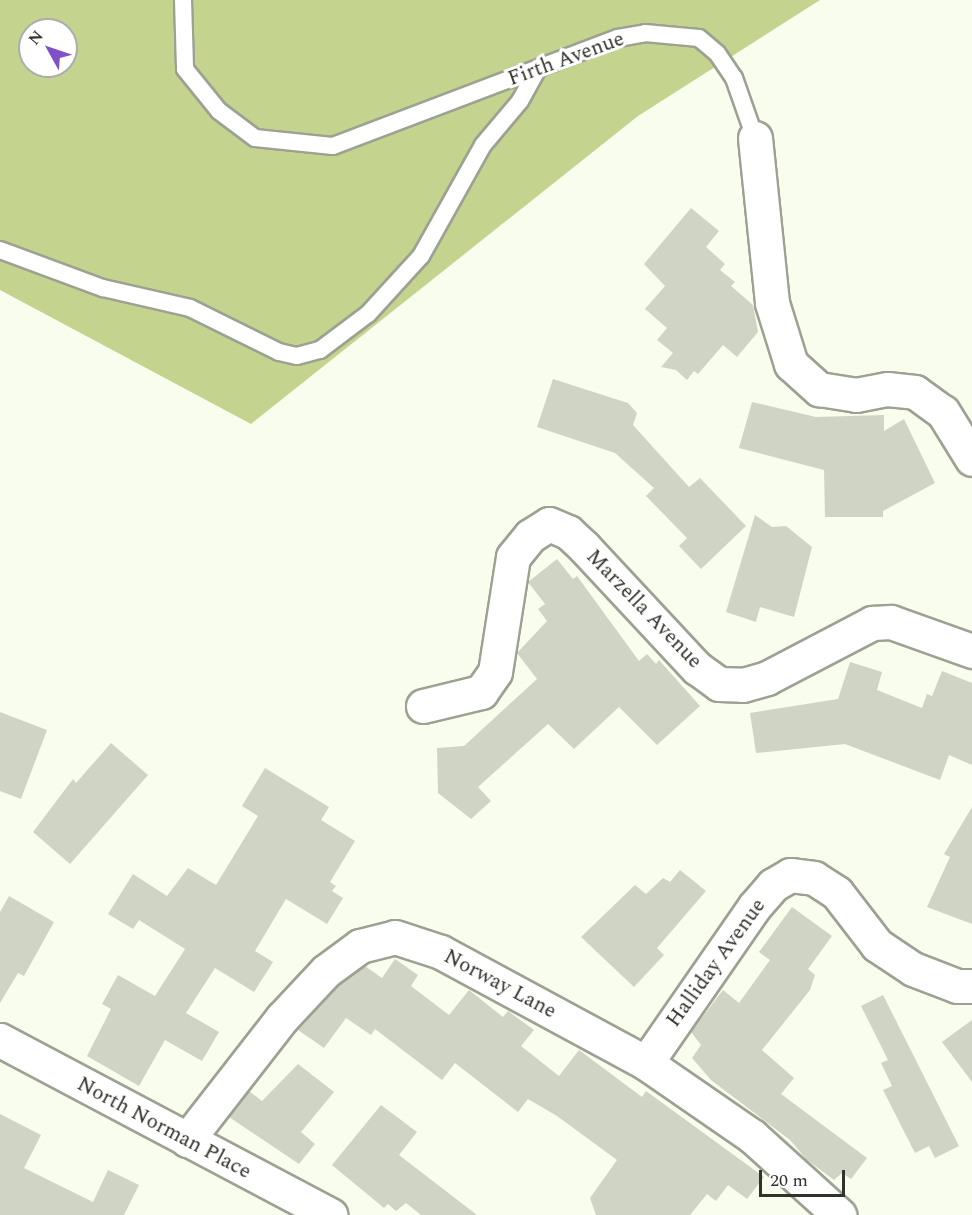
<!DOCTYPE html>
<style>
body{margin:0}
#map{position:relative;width:972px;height:1215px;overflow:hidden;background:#f9fded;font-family:Spectral,serif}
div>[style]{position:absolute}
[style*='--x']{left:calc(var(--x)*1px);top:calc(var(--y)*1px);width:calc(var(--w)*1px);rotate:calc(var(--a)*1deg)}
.green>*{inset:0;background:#c4d48e}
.building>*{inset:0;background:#d0d4c5}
.roads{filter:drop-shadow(2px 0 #9da192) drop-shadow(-2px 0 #9da192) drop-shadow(0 2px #9da192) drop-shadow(0 -2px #9da192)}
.service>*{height:16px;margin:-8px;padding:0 8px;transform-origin:8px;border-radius:8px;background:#fff}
.minor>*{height:33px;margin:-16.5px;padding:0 16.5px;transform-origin:16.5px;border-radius:16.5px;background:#fff}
span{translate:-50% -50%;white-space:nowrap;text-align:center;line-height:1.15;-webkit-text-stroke:6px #fff;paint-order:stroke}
.street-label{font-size:21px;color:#30322c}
.north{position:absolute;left:18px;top:18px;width:60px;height:60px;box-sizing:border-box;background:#fff;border:2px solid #acadab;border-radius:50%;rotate:310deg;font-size:16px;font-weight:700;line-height:24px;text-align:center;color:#30322c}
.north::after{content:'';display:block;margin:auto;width:21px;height:27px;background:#8150c8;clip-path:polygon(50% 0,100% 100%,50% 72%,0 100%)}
.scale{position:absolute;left:759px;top:1170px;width:86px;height:27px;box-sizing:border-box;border:3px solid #30322c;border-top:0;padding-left:8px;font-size:18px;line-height:21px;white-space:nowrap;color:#30322c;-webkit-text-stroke:4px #fff;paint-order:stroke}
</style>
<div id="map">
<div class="green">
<i style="clip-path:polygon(evenodd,0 0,820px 0,638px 116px,251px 424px,0 290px,0 0,30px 30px,66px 30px,66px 66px,30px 66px,30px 30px)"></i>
</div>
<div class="building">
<i style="clip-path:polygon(691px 208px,719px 231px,706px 247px,725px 264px,720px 270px,735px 282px,731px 286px,753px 305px,758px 332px,737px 357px,723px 345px,698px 374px,694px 371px,687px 380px,676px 370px,661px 367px,673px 353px,657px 340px,667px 328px,645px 309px,665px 286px,644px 264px)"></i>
<i style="clip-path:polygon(553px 379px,628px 403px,637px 413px,633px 425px,689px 487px,700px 478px,746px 526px,701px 569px,679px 546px,687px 538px,646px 496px,654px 488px,615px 453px,537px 427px)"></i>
<i style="clip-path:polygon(752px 402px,816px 417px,884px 415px,884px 431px,904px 419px,935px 483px,883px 511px,883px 517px,825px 517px,824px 470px,739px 448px)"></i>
<i style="clip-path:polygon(755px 515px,772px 527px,786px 526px,812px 547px,794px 617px,760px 607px,756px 622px,726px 612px)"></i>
<i style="clip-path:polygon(557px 559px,573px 579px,577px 576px,639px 661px,647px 654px,656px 664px,659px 660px,700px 706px,657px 745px,619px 707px,574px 749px,548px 724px,478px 787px,491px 801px,471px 819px,438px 793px,437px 748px,464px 746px,537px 679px,517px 653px,547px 621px,538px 609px,545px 604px,528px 582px)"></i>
<i style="clip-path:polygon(850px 662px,882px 672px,877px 690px,922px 708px,927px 694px,932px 696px,942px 671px,972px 683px,972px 765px,949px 755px,940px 780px,845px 744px,756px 753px,750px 713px,838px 699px)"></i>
<i style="clip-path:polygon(0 712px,47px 730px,21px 799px,0 791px)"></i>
<i style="clip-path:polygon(111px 743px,148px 775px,70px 864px,33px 832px,73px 779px,76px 783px)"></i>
<i style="clip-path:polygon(265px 768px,329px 807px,321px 820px,355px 841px,330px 882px,336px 886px,332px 891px,343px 898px,327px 924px,286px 899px,255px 951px,273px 962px,254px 992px,215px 968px,186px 1013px,219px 1032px,202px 1061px,165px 1040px,139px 1086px,87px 1056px,111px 1009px,102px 1004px,118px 975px,155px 996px,185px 949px,139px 920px,133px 929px,108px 914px,133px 874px,167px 896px,188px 868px,216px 885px,258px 816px,242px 806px)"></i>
<i style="clip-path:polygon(972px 807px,972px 924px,927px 907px,950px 857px,944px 854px)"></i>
<i style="clip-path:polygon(680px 870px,706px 891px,657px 948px,664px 955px,634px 987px,581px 937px,635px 885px,646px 894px,663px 878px,670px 882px)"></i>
<i style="clip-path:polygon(9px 896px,54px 922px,24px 976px,18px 973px,0 1003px,0 912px)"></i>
<i style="clip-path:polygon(792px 907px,832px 936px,808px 969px,815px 975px,810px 990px,762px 1050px,794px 1078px,781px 1094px,867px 1158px,851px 1179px,842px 1173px,834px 1180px,806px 1159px,790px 1140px,711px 1080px,692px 1058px,701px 1045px,691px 1032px,723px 990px,739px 1003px,770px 960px,759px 952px)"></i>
<i style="clip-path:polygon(395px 959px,418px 975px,411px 986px,449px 1015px,469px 990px,503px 1017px,508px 1011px,534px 1030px,521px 1046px,559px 1076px,579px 1050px,642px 1097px,646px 1091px,764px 1177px,747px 1199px,728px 1185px,716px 1201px,707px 1194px,690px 1215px,596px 1215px,590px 1198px,617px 1160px,557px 1116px,528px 1099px,518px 1112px,455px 1063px,442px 1080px,375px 1029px,371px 1035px,346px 1018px,324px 1048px,298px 1030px,339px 985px,365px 966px,382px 978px)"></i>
<i style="clip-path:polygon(883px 995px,959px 1146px,935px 1158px,929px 1146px,915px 1153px,883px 1090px,892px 1086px,881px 1063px,888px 1060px,861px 1006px)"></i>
<i style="clip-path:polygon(972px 1020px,972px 1082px,942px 1042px)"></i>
<i style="clip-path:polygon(298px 1064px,334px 1092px,301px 1132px,315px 1144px,299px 1164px,229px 1117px,249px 1091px,262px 1101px)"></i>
<i style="clip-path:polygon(381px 1105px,417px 1132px,399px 1155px,477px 1215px,421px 1215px,406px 1203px,396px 1211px,388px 1204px,384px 1208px,332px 1165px)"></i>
<i style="clip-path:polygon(0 1114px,41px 1135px,24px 1168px,93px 1202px,108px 1170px,139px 1185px,124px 1215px,0 1215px)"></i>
</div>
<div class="roads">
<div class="service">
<i style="--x:183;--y:0;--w:69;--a:88.3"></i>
<i style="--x:185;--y:69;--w:54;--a:51"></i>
<i style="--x:219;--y:111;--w:45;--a:36.9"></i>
<i style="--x:255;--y:138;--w:78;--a:5.9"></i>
<i style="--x:333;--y:146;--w:305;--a:-20.8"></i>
<i style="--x:618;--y:38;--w:27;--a:-10"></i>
<i style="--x:645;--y:33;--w:54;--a:5.3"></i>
<i style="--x:699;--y:38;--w:23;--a:40"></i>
<i style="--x:717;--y:53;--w:30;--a:56"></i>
<i style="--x:734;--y:78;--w:64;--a:70.7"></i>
<i style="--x:0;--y:250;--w:110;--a:20.3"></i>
<i style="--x:103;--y:288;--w:89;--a:12.9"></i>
<i style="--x:190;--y:308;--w:99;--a:26.3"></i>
<i style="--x:279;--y:352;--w:18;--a:13"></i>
<i style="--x:297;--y:356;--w:24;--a:-15"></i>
<i style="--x:320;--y:350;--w:60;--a:-36.9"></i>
<i style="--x:368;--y:314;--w:79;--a:-47.6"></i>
<i style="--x:421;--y:256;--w:127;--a:-60.8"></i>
<i style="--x:483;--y:145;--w:57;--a:-49.9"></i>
<i style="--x:520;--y:101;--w:37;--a:-61"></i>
</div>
<div class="minor">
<i style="--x:755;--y:138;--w:166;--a:84.1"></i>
<i style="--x:772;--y:303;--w:64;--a:72.7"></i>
<i style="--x:791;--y:364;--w:38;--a:42"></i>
<i style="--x:819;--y:389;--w:37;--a:9"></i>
<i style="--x:856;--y:395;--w:32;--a:-11"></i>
<i style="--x:887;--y:389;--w:28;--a:6"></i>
<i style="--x:915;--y:392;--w:34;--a:36"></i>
<i style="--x:943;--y:412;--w:55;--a:58.3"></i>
<i style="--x:423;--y:706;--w:60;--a:-13.6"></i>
<i style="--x:481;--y:692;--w:24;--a:-55"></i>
<i style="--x:495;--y:672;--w:116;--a:-81.1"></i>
<i style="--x:513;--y:557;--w:27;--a:-51"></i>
<i style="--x:530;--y:536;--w:22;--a:-32"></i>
<i style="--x:549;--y:524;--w:21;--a:23"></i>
<i style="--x:568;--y:532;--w:22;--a:43"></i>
<i style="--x:584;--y:547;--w:166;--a:47"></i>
<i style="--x:697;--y:668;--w:27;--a:36"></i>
<i style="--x:719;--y:684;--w:24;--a:2"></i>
<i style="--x:743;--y:685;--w:25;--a:-16"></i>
<i style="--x:767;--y:678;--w:119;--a:-27.6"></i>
<i style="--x:872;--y:623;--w:19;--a:-3"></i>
<i style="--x:891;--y:622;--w:86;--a:19.7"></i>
<i style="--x:0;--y:1040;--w:374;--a:27.9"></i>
<i style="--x:646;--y:1063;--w:190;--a:-55.3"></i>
<i style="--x:754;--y:907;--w:29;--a:-49"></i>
<i style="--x:773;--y:885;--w:20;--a:-30"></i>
<i style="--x:790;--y:875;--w:24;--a:7"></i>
<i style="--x:814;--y:878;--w:27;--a:33"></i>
<i style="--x:837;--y:893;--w:66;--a:52.4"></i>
<i style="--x:877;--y:945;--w:43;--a:33.7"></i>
<i style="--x:913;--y:969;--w:47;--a:21.1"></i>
<i style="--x:957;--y:986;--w:15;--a:0"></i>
<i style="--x:187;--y:1140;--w:155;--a:-52.1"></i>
<i style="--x:282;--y:1018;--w:64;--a:-46.9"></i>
<i style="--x:326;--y:971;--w:42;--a:-36.3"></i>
<i style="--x:360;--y:946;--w:36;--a:-14"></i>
<i style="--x:395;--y:937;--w:48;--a:18.1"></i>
<i style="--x:441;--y:952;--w:233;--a:28.4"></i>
<i style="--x:646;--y:1063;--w:129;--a:34.6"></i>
<i style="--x:752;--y:1136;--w:118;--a:42.2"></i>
</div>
</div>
<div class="street-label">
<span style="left:566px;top:59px;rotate:-20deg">Firth Avenue</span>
<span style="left:644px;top:609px;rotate:46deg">Marzella Avenue</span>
<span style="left:716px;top:963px;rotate:-54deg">Halliday Avenue</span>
<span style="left:500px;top:984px;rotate:28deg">Norway Lane</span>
<span style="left:164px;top:1128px;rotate:28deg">North Norman Place</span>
</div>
<div class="north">N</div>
<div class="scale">20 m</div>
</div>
